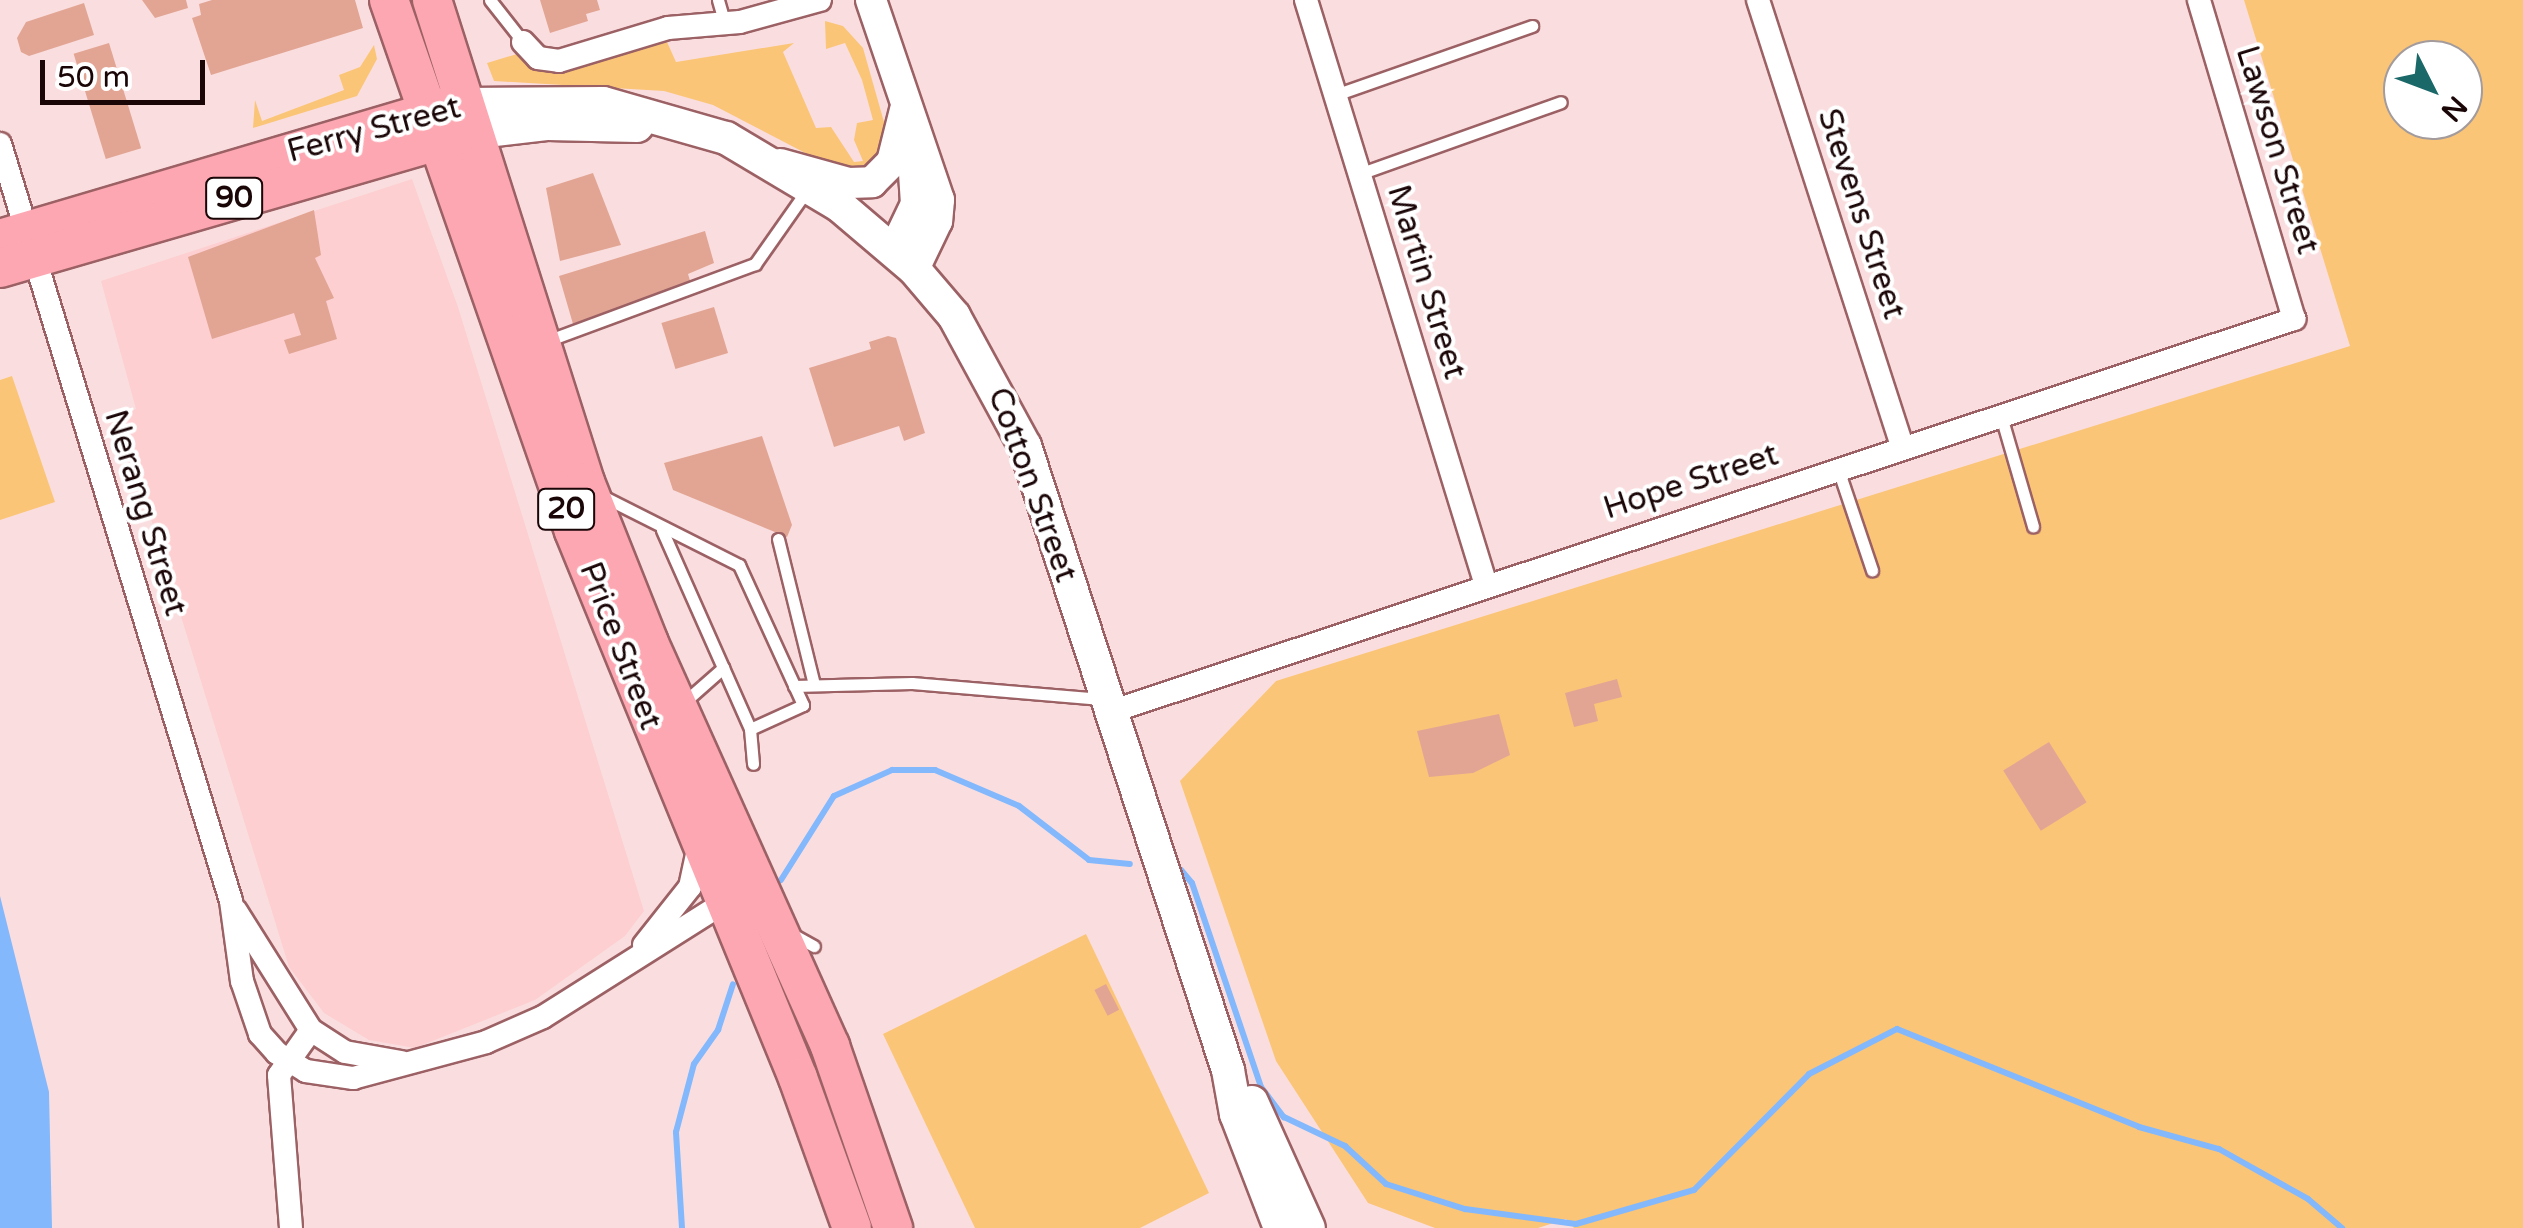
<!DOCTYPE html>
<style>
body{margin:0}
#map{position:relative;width:2523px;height:1228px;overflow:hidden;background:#fadedf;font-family:"Varela Round",sans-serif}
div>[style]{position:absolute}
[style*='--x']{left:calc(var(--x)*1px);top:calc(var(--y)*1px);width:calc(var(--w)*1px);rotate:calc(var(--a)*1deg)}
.built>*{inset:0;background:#fdcfd1}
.green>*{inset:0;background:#fbc577}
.water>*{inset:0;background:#83b8fd}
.stream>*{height:6px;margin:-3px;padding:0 3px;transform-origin:3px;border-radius:3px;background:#83b8fd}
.building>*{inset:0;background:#e2a594;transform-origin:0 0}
.roads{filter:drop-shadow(2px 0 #9c6164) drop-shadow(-2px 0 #9c6164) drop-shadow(0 2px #9c6164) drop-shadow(0 -2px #9c6164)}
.service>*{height:11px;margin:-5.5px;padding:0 5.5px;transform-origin:5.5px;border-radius:5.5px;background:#fff}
.minor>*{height:22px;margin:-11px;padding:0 11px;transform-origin:11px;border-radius:11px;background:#fff}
.tertiary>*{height:30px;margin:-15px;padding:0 15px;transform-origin:15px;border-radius:15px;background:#fff}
.secondary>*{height:32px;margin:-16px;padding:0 16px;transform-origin:16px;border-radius:16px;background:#fff}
.primary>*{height:38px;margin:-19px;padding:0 19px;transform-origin:19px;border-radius:19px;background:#fda7b2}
span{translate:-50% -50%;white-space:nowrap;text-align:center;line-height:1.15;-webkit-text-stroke:8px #fff;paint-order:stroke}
.shield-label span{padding:2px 8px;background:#fff;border:2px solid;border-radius:8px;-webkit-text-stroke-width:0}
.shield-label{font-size:30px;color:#1a0507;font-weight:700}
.street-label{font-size:32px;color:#1a0507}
.north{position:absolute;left:2383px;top:40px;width:100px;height:100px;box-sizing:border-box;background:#fff;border:2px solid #a39b9c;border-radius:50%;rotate:132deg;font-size:28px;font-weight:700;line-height:40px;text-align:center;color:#1a0507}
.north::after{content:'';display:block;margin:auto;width:35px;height:45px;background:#1b6869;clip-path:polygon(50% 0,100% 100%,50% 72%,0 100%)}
.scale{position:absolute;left:40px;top:60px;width:165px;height:45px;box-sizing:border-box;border:5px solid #1a0507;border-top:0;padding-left:12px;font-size:30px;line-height:35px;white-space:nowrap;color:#1a0507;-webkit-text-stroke:8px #fff;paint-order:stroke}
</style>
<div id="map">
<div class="built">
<i style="clip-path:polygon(412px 179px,458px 307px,644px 911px,625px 936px,535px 1000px,415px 1048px,369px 1040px,324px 1013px,289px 967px,119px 415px,136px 409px,101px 281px)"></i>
</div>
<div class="green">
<i style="clip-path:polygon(evenodd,2244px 0,2523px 0,2523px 1228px,1574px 1228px,1566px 1219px,1538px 1228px,1435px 1228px,1368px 1203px,1276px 1061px,1180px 781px,1276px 681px,2350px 346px,2244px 0,2403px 60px,2463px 60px,2463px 120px,2403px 120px,2403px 60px)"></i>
<i style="clip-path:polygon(825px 21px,843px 26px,863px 48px,884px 122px,884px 148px,872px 167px,838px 170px,713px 105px,664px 91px,494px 81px,487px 63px,517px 54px,536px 71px,562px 73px,667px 42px,676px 62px,794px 43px,783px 52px,816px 128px,831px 127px,854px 162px,863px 161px,854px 140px,857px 123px,873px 120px,862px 80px,845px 43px,826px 49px)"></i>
<i style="clip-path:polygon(374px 45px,377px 59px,357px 96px,253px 128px,255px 100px,262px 121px,344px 90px,339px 75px,360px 67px)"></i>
<i style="clip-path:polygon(12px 376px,55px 502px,0 520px,0 380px)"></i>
<i style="clip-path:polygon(1086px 934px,1209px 1193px,1140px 1228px,975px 1228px,883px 1034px)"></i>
</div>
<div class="water">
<i style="clip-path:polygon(0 896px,49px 1092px,52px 1228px,0 1228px)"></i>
</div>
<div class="stream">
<i style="--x:1181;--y:870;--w:17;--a:50"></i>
<i style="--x:1192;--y:883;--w:215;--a:71.3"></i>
<i style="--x:1261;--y:1087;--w:38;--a:53"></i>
<i style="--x:1284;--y:1117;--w:68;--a:25.4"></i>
<i style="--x:1345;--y:1146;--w:56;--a:42.8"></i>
<i style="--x:1386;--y:1184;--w:83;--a:17.6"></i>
<i style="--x:1465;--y:1209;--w:112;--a:7.7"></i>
<i style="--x:1576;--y:1224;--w:123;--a:-16.1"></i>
<i style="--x:1694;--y:1190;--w:163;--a:-45.2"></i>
<i style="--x:1809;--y:1074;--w:99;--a:-27.1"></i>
<i style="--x:1897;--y:1029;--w:261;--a:22"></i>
<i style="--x:2139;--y:1127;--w:83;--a:15.4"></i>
<i style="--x:2219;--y:1149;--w:102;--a:29.3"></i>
<i style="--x:2308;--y:1199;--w:45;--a:40.5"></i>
<i style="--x:781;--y:880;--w:99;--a:-57.8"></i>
<i style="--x:834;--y:796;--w:64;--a:-24.1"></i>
<i style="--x:892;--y:770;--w:43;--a:0"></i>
<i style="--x:935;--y:770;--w:91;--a:23.2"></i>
<i style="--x:1019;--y:806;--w:88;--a:37.6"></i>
<i style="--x:1089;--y:860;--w:41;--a:5.6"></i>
<i style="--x:682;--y:1228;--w:96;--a:-93.6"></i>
<i style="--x:676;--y:1132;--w:70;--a:-75.2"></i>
<i style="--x:694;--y:1064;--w:42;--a:-54.8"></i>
<i style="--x:718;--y:1030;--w:48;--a:-71.9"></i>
</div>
<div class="building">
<i style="clip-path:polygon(142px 0,186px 0,188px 8px,155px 18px)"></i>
<i style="clip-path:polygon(212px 0,355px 0,363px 28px,211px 75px,192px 18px,201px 15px,199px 4px)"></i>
<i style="clip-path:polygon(540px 0,597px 0,600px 10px,586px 14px,588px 21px,550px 33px)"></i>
<i style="clip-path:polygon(84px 3px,94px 35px,29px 56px,21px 52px,17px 38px,26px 22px)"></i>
<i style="left:109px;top:43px;width:110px;height:37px;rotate:73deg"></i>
<i style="clip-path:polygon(593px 173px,621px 245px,560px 261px,546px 188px)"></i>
<i style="clip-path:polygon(314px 210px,321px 255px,315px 258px,334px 298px,326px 301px,337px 339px,289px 354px,284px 340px,301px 335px,294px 313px,212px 339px,188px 257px)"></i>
<i style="clip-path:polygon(705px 231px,714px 263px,688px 274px,692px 287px,573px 324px,559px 276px)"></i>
<i style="left:714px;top:307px;width:48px;height:55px;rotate:73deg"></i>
<i style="clip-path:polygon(888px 336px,896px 338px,925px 433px,904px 441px,899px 426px,834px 447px,809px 368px,871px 349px,869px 342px)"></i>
<i style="clip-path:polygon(762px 436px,792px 525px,787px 537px,673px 490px,664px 463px)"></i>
<i style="clip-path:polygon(1617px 679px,1622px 697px,1594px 704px,1598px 721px,1574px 727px,1565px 693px)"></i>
<i style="clip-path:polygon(1499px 714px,1510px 755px,1473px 773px,1429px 777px,1417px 731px)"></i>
<i style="left:2049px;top:742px;width:71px;height:54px;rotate:58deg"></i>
<i style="left:1106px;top:984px;width:29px;height:13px;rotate:63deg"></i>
</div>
<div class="roads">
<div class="service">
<i style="--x:490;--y:0;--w:53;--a:51.8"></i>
<i style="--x:718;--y:0;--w:25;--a:74"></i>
<i style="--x:1335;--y:95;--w:209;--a:-19.3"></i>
<i style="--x:1359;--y:174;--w:214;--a:-19.6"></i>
<i style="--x:544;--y:342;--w:225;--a:-20.3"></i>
<i style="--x:755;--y:264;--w:90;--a:-54.9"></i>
<i style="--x:2001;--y:416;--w:115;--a:73.8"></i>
<i style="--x:1838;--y:469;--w:107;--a:71.4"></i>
<i style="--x:604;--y:497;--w:151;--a:26.7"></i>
<i style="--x:739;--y:565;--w:154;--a:65.4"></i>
<i style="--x:803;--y:705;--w:58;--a:155.6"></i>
<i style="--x:662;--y:530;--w:218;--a:66.1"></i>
<i style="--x:750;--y:729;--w:35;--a:85"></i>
<i style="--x:778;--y:539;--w:149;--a:76.1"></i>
<i style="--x:794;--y:686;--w:118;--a:-1.5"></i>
<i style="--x:912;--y:683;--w:190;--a:4.8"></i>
<i style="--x:682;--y:704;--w:55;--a:-41.3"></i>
<i style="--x:792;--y:934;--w:25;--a:29"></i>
</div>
<div class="minor">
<i style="--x:1306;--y:0;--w:609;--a:72.9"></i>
<i style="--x:1758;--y:0;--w:471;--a:72.1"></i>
<i style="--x:523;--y:42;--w:22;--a:47"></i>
<i style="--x:538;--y:58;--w:21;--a:8"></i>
<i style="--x:559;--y:61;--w:114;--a:-16.8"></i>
<i style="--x:668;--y:28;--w:72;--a:-4.8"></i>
<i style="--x:740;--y:22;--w:83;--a:-15.4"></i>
<i style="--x:0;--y:144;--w:791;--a:73.03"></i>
<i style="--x:231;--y:901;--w:81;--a:82.2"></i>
<i style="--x:242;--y:981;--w:56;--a:71.2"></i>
<i style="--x:260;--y:1034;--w:25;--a:48"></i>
<i style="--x:277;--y:1053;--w:34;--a:32"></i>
<i style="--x:306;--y:1071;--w:48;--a:8.5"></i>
<i style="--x:353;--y:1078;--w:138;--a:-15.1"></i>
<i style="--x:486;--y:1042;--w:62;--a:-23.7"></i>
<i style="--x:543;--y:1017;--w:213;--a:-32.3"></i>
<i style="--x:1110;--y:712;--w:1248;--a:-18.36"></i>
<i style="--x:2294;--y:319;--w:333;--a:-106.6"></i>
<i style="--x:236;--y:911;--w:141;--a:57.8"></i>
<i style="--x:311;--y:1030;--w:40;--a:32.9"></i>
<i style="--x:345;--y:1052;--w:57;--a:10.1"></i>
<i style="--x:644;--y:945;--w:74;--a:-51.6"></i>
<i style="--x:690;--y:887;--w:43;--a:-77.9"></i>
<i style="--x:291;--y:1228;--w:153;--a:-94.5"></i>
<i style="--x:279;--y:1075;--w:55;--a:-54.6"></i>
</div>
<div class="tertiary">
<i style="--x:871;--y:0;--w:211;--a:71.2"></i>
<i style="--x:939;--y:200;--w:21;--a:95"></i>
<i style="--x:937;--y:221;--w:53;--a:115.6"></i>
<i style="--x:780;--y:164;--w:72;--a:15.4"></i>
<i style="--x:849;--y:183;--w:23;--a:-2"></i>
<i style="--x:872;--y:182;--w:28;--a:-45"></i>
<i style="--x:892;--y:162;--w:54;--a:-76"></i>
<i style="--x:894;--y:250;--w:51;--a:-64.4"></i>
<i style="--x:916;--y:204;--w:47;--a:-93.7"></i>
</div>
<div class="secondary">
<i style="--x:462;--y:104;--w:141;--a:-0.4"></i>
<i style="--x:603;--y:103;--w:128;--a:15.9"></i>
<i style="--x:726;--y:138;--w:133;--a:30.8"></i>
<i style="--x:840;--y:206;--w:97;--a:40.4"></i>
<i style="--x:914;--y:269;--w:62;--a:49.6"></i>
<i style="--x:954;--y:316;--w:148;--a:61.4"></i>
<i style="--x:1025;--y:446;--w:656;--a:71.98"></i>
<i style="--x:1228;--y:1070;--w:45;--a:79.7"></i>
<i style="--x:1236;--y:1114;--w:122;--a:68.9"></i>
<i style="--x:469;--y:133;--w:80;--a:-6.5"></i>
<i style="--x:548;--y:124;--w:89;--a:1.3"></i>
<i style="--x:1252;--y:1102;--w:138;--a:65.7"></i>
</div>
<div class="primary">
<i style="--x:389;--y:0;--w:562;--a:70.79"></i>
<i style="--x:574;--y:531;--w:591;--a:67.73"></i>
<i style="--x:798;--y:1078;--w:159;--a:70.2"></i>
<i style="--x:432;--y:0;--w:506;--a:72.39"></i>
<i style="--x:585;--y:482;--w:173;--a:68.3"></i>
<i style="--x:649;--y:643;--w:442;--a:65.8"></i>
<i style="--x:830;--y:1046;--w:193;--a:70.9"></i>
<i style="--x:0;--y:239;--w:467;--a:-16.5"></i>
<i style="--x:0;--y:268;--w:476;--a:-16.2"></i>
</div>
</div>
<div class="shield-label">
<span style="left:234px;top:198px">90</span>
<span style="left:566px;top:509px">20</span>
</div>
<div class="street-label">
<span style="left:374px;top:130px;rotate:-15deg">Ferry Street</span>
<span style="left:2277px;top:150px;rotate:73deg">Lawson Street</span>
<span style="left:1861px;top:214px;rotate:72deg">Stevens Street</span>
<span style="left:1426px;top:282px;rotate:73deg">Martin Street</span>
<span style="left:1691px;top:482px;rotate:-18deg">Hope Street</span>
<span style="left:1032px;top:485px;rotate:70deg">Cotton Street</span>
<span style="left:145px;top:513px;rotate:73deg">Nerang Street</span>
<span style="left:620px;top:646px;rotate:69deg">Price Street</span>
</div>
<div class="north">N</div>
<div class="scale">50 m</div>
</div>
